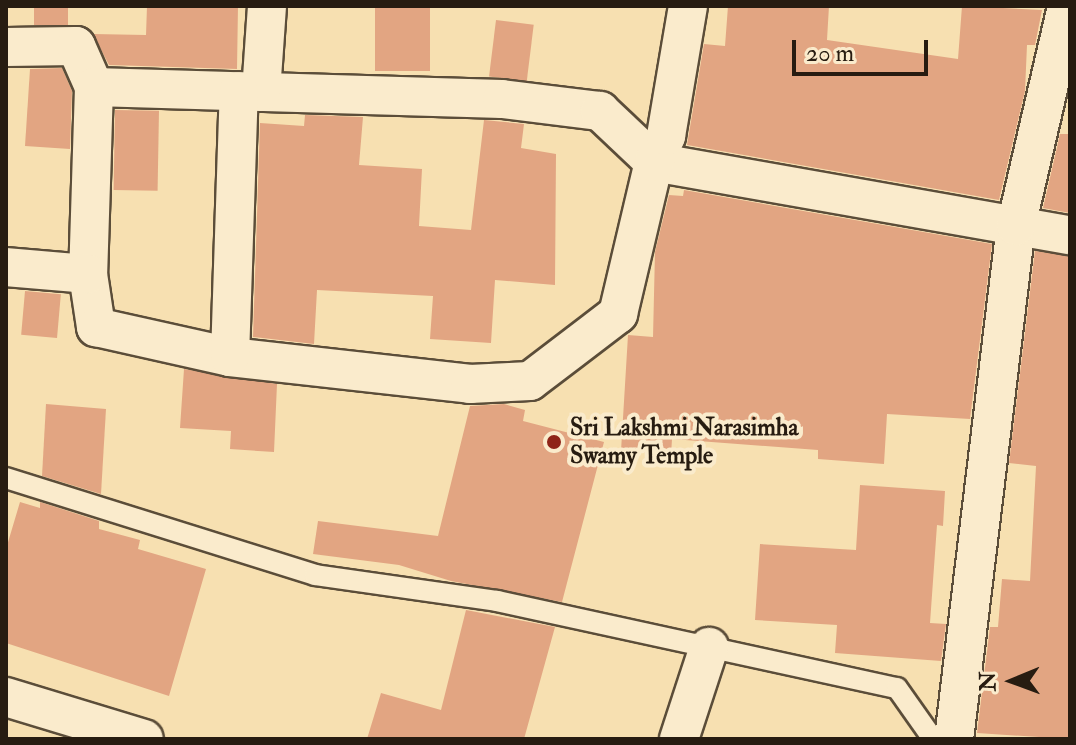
<!DOCTYPE html>
<style>
body{margin:0}
#map{position:relative;width:1076px;height:745px;overflow:hidden;background:#f7e0b1;font-family:"IM FELL Double Pica",serif}
div>[style]{position:absolute}
[style*='--x']{left:calc(var(--x)*1px);top:calc(var(--y)*1px);width:calc(var(--w)*1px);rotate:calc(var(--a)*1deg)}
.building>*{inset:0;background:#e2a582;transform-origin:0 0}
.roads{filter:drop-shadow(2px 0 #5b4d39) drop-shadow(-2px 0 #5b4d39) drop-shadow(0 2px #5b4d39) drop-shadow(0 -2px #5b4d39)}
.service>*{height:20px;margin:-10px;padding:0 10px;transform-origin:10px;border-radius:10px;background:#faebcc}
.minor>*{height:38px;margin:-19px;padding:0 19px;transform-origin:19px;border-radius:19px;background:#faebcc}
.dots>*{width:22px;height:22px;translate:-50% -50%;box-sizing:border-box;border:4px solid #faebcc;border-radius:50%}
span{translate:-50% -50%;white-space:nowrap;text-align:center;line-height:1.15;-webkit-text-stroke:8px #faebcc;paint-order:stroke}
.poi-label{font-size:24px;color:#271c11;font-weight:700}
.left{translate:0 -50%;text-align:left}
.frame{position:absolute;inset:0;border:8px solid #271c11;pointer-events:none}
.north{position:absolute;left:972px;top:641px;width:80px;height:80px;-webkit-text-stroke:6px #faebcc;paint-order:stroke;rotate:269deg;font-size:22px;font-weight:700;line-height:32px;text-align:center;color:#271c11}
.north::after{content:'';display:block;margin:auto;width:28px;height:36px;background:#271c11;clip-path:polygon(50% 0,100% 100%,50% 72%,0 100%)}
.scale{position:absolute;left:792px;top:40px;width:136px;height:36px;box-sizing:border-box;border:4px solid #271c11;border-top:0;padding-left:10px;font-size:24px;line-height:28px;white-space:nowrap;color:#271c11;-webkit-text-stroke:6px #faebcc;paint-order:stroke}
</style>
<div id="map">
<div class="building">
<i style="left:34px;top:6px;width:34px;height:19px"></i>
<i style="clip-path:polygon(147px 6px,238px 6px,237px 69px,109px 65px,93px 34px,146px 35px)"></i>
<i style="left:375px;top:6px;width:55px;height:65px"></i>
<i style="clip-path:polygon(728px 6px,829px 6px,827px 40px,958px 59px,962px 6px,1042px 10px,1035px 45px,1027px 45px,1025px 91px,999px 200px,687px 145px,704px 44px,725px 46px)"></i>
<i style="left:496px;top:20px;width:38px;height:57px;rotate:7deg"></i>
<i style="clip-path:polygon(62px 68px,72px 91px,70px 149px,25px 146px,30px 69px)"></i>
<i style="left:115px;top:110px;width:44px;height:80px;rotate:1deg"></i>
<i style="clip-path:polygon(305px 115px,363px 117px,359px 165px,422px 169px,419px 226px,471px 230px,484px 120px,524px 124px,521px 148px,556px 154px,555px 285px,495px 280px,491px 343px,430px 339px,433px 296px,317px 290px,314px 344px,253px 337px,260px 123px,304px 126px)"></i>
<i style="clip-path:polygon(1060px 134px,1070px 134px,1070px 213px,1043px 208px)"></i>
<i style="clip-path:polygon(684px 190px,992px 244px,970px 419px,887px 414px,884px 464px,818px 459px,818px 450px,672px 439px,671px 455px,621px 451px,628px 335px,653px 337px,655px 252px,669px 195px,683px 196px)"></i>
<i style="clip-path:polygon(1035px 251px,1070px 256px,1070px 739px,977px 733px,990px 627px,998px 627px,1002px 579px,1030px 581px,1036px 466px,1009px 463px)"></i>
<i style="left:25px;top:291px;width:36px;height:44px;rotate:5deg"></i>
<i style="clip-path:polygon(184px 369px,277px 384px,274px 452px,230px 449px,231px 431px,180px 428px)"></i>
<i style="clip-path:polygon(46px 404px,106px 409px,101px 494px,42px 476px)"></i>
<i style="clip-path:polygon(504px 404px,525px 410px,523px 421px,604px 442px,562px 602px,451px 581px,399px 565px,313px 554px,318px 521px,438px 536px,470px 406px)"></i>
<i style="clip-path:polygon(860px 485px,945px 491px,943px 526px,937px 525px,930px 623px,946px 624px,941px 661px,835px 653px,837px 625px,755px 620px,760px 544px,856px 550px)"></i>
<i style="clip-path:polygon(20px 502px,40px 508px,40px 502px,99px 521px,99px 529px,140px 540px,138px 549px,206px 569px,169px 696px,6px 643px,6px 549px)"></i>
<i style="clip-path:polygon(466px 610px,555px 627px,524px 739px,367px 739px,381px 693px,441px 710px)"></i>
</div>
<div class="roads">
<div class="service">
<i style="--x:6;--y:478;--w:324;--a:17.4"></i>
<i style="--x:315;--y:575;--w:184;--a:8.1"></i>
<i style="--x:497;--y:601;--w:409;--a:12.3"></i>
<i style="--x:897;--y:688;--w:62;--a:54.8"></i>
</div>
<div class="minor">
<i style="--x:6;--y:47;--w:70;--a:-0.8"></i>
<i style="--x:76;--y:46;--w:45;--a:66.3"></i>
<i style="--x:94;--y:87;--w:408;--a:1.7"></i>
<i style="--x:502;--y:99;--w:99;--a:7"></i>
<i style="--x:600;--y:111;--w:74;--a:43.4"></i>
<i style="--x:654;--y:162;--w:422;--a:10"></i>
<i style="--x:94;--y:87;--w:187;--a:91.8"></i>
<i style="--x:88;--y:274;--w:54;--a:81.4"></i>
<i style="--x:96;--y:327;--w:137;--a:12.6"></i>
<i style="--x:230;--y:357;--w:242;--a:6.4"></i>
<i style="--x:470;--y:384;--w:60;--a:-2.9"></i>
<i style="--x:530;--y:381;--w:111;--a:-37.3"></i>
<i style="--x:618;--y:314;--w:156;--a:-76.7"></i>
<i style="--x:654;--y:162;--w:29;--a:-65"></i>
<i style="--x:666;--y:136;--w:132;--a:-80.4"></i>
<i style="--x:261;--y:92;--w:86;--a:-86"></i>
<i style="--x:6;--y:267;--w:82;--a:4.9"></i>
<i style="--x:230;--y:357;--w:266;--a:-88.1"></i>
<i style="--x:6;--y:697;--w:144;--a:16.9"></i>
<i style="--x:679;--y:739;--w:97;--a:-71.9"></i>
<i style="--x:954;--y:739;--w:517;--a:-83.11"></i>
<i style="--x:1016;--y:226;--w:226;--a:-76.9"></i>
</div>
</div>
<div class="dots">
<i style="left:554px;top:442px;background:#8f2418"></i>
</div>
<div class="poi-label">
<span class="left" style="left:570px;top:442px">Sri Lakshmi Narasimha<br>Swamy Temple</span>
</div>
<div class="frame"></div>
<div class="north">N</div>
<div class="scale">20 m</div>
</div>
